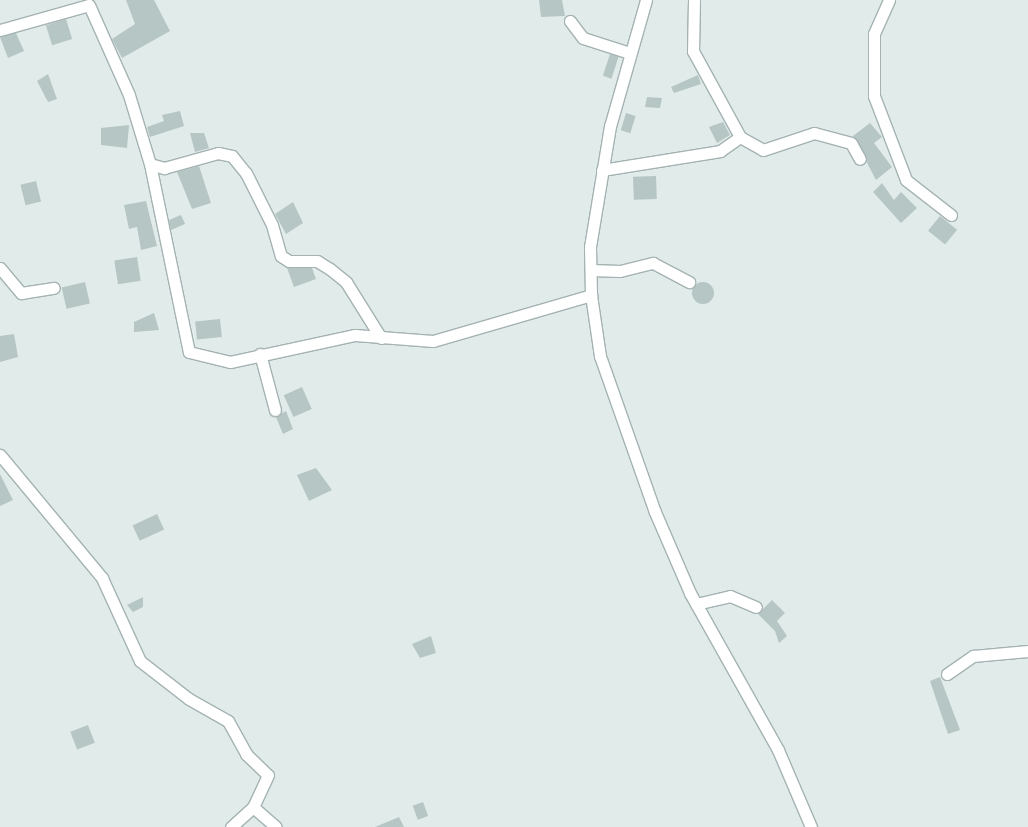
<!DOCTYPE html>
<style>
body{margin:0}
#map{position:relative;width:1028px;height:827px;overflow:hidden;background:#e1ebea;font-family:Raleway,sans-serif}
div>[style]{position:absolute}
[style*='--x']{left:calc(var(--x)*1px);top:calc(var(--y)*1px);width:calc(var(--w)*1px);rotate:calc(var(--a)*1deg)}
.building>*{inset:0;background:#b6c6c4;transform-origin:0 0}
.round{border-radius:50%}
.roads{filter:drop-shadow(1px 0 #a4b3b2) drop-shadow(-1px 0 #a4b3b2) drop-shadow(0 1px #a4b3b2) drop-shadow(0 -1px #a4b3b2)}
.minor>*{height:11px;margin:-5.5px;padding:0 5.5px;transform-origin:5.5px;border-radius:5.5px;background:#fff}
span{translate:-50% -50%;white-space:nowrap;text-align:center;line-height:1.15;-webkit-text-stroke:4px #f1f8f7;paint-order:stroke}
</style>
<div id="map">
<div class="building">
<i style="clip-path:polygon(126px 0,154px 0,170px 31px,122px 58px,112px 39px,135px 24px)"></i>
<i style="clip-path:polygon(539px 0,562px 0,565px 16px,541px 17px)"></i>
<i style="left:66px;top:19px;width:21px;height:21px;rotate:73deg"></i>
<i style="clip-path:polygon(16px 33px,24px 51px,8px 58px,0 37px)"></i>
<i style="left:610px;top:54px;width:9px;height:23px;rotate:18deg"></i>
<i style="clip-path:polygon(48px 74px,57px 99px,48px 102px,37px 81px)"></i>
<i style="clip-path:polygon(698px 75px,701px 84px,674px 93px,671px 87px)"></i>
<i style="clip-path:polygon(647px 97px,662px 98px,660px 108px,645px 107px)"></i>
<i style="clip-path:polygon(180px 111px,184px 126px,150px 137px,147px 127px,164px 121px,162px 115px)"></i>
<i style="left:626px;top:113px;width:10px;height:18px;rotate:17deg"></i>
<i style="clip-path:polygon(723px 122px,730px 135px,717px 143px,709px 127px)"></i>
<i style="clip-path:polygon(870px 123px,882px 137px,874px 143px,892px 167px,876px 180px,853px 136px)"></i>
<i style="clip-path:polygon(129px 125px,127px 148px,101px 145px,101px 128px)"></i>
<i style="clip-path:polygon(190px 133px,204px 133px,209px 148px,195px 152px)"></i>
<i style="clip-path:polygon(199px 166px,211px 203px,192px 209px,177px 172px)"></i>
<i style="left:656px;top:176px;width:23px;height:23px;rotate:88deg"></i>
<i style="left:36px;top:181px;width:21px;height:16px;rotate:76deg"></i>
<i style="clip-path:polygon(882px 183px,894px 200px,901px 192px,917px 208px,901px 223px,873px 192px)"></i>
<i style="clip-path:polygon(146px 201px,157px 246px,141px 250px,137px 227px,129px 229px,124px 205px)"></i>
<i style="clip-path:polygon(293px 202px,303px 223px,286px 234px,275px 214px)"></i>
<i style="clip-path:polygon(181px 215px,185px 224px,171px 230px,169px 220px)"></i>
<i style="left:940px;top:216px;width:22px;height:19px;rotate:39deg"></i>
<i style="left:137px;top:257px;width:24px;height:23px;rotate:81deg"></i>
<i style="clip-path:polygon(287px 268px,312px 268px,316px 279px,294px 287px)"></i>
<i style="left:85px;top:282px;width:22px;height:24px;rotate:77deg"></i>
<i class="round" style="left:692px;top:282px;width:22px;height:22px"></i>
<i style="clip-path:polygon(154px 313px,159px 330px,134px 332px,134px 322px)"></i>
<i style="left:220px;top:319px;width:18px;height:25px;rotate:84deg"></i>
<i style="clip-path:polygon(14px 334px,18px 357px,0 362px,0 336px)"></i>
<i style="left:302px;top:387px;width:24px;height:20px;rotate:66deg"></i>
<i style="clip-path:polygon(286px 411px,293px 429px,283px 434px,276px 417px)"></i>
<i style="clip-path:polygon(316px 468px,332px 490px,309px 501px,297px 475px)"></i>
<i style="clip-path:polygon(0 474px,13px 500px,0 506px)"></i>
<i style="left:157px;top:514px;width:17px;height:27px;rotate:65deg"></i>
<i style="clip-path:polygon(143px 597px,143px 607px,133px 612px,127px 605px)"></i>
<i style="clip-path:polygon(772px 600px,785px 613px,777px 621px,787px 636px,779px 643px,775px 631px,758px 614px)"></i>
<i style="clip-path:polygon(431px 636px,436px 653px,420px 658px,412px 644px)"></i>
<i style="clip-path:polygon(940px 677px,960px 730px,948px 734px,930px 681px)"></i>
<i style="left:88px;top:725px;width:19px;height:19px;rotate:69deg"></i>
<i style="left:423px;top:802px;width:15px;height:11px;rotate:70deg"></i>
<i style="clip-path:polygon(399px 817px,404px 827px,375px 827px)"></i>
</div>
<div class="roads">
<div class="minor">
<i style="--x:646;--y:0;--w:131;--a:105.9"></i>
<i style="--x:610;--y:126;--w:123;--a:99.4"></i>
<i style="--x:590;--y:247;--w:48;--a:88.8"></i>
<i style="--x:591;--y:295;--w:62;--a:81.6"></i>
<i style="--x:600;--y:356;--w:165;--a:70.6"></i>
<i style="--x:655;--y:512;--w:88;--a:66.6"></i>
<i style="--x:690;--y:593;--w:180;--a:60.7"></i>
<i style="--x:778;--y:750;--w:84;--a:66.8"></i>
<i style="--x:694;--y:0;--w:51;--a:91.1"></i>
<i style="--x:693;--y:51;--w:98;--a:61.3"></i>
<i style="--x:889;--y:0;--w:37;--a:114"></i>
<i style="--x:874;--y:34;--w:62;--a:90"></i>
<i style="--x:874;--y:96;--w:90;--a:69.1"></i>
<i style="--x:906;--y:180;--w:57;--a:37.9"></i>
<i style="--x:570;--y:21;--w:21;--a:53"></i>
<i style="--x:583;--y:38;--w:49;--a:17.7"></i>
<i style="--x:0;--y:30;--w:92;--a:-15.7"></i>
<i style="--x:89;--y:5;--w:98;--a:66"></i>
<i style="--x:129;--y:95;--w:72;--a:73.1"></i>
<i style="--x:150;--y:164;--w:15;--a:16"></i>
<i style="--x:164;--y:168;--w:56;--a:-15.5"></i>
<i style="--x:218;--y:153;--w:14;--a:12"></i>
<i style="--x:232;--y:156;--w:22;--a:51"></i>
<i style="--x:246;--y:173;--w:58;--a:63.4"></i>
<i style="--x:272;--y:225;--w:32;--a:74"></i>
<i style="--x:281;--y:256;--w:9;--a:32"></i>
<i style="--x:289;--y:261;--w:28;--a:0"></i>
<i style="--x:317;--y:261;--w:15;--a:32"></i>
<i style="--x:330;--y:269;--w:21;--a:39"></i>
<i style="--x:346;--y:282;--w:66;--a:58"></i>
<i style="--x:150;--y:164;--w:192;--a:78.3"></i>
<i style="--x:189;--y:352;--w:42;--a:13.7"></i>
<i style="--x:230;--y:362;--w:128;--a:-12.2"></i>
<i style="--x:355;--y:335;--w:78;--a:4.4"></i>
<i style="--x:433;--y:341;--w:165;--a:-16.2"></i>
<i style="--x:602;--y:170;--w:120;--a:-9.1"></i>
<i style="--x:720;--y:151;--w:24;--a:-35"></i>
<i style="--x:740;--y:137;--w:26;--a:29"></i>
<i style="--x:763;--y:150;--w:54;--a:-18.4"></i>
<i style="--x:814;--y:133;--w:38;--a:15"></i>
<i style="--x:851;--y:143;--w:18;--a:61"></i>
<i style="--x:0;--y:268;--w:33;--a:50"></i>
<i style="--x:21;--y:293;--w:33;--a:-9"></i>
<i style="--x:591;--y:270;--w:29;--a:2"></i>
<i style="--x:620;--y:271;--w:34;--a:-14"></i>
<i style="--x:653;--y:263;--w:41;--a:27.8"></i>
<i style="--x:260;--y:354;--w:58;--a:75"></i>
<i style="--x:0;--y:455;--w:160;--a:50.3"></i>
<i style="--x:102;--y:578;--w:91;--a:65.4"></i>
<i style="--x:140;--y:661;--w:62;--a:37.8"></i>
<i style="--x:189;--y:699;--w:45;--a:29.4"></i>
<i style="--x:228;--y:721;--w:38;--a:61"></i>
<i style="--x:246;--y:754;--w:30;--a:44"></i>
<i style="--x:268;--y:775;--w:35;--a:115"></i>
<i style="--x:253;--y:807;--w:30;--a:41"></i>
<i style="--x:696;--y:604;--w:35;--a:-13"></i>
<i style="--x:730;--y:596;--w:28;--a:23"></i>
<i style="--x:947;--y:674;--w:32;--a:-35"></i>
<i style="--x:973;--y:656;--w:55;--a:-5.2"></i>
<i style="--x:231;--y:827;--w:30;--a:-42"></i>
</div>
</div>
</div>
